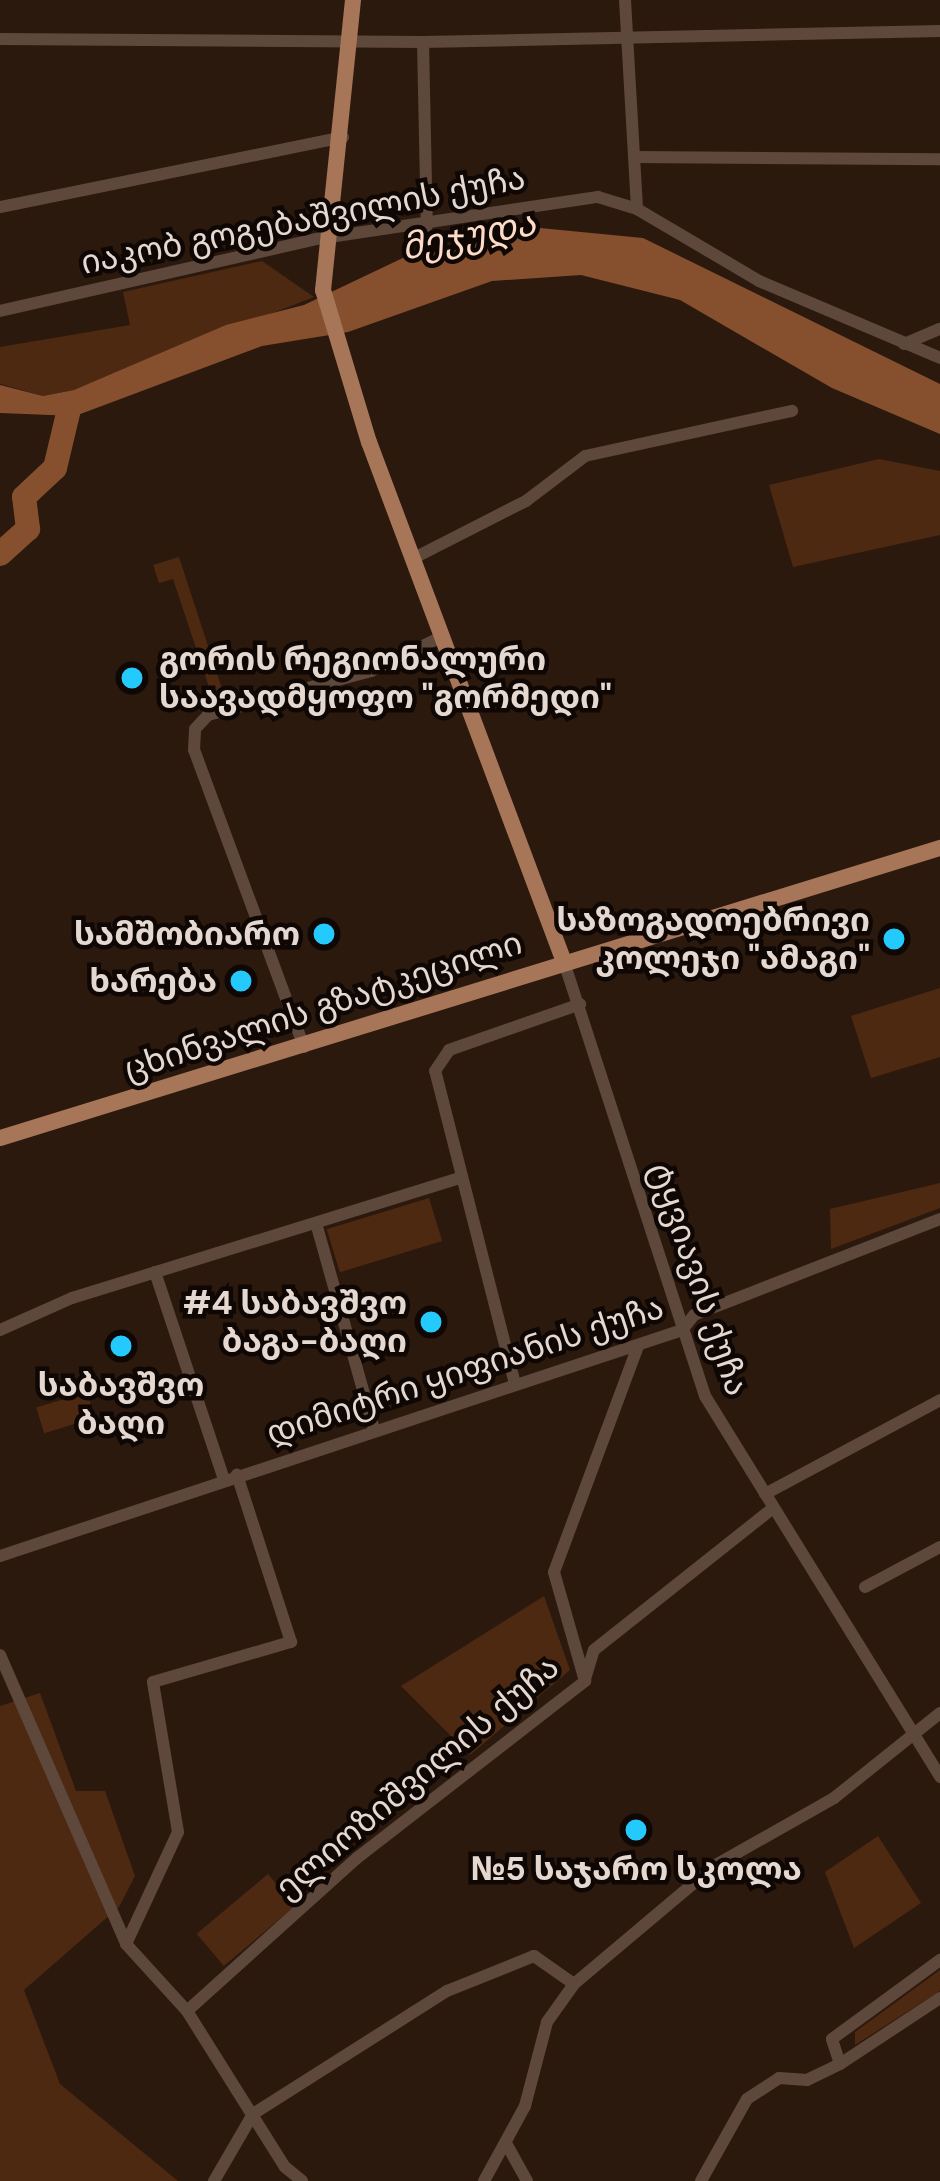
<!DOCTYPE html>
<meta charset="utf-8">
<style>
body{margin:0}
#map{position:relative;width:940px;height:2181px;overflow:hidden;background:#2c190e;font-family:"DM Sans","Noto Sans Georgian",sans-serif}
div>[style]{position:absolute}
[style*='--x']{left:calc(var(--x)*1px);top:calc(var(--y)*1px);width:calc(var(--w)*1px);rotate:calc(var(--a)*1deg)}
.green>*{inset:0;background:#4d2912;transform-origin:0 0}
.water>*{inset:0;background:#86502f}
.river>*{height:24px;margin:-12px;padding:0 12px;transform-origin:12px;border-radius:12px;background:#86502f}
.minor>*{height:12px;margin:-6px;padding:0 6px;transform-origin:6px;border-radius:6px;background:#5e483c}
.major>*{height:16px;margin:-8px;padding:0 8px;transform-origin:8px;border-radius:8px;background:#a77659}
.dots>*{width:33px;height:33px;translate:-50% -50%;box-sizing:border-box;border:6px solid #0f0704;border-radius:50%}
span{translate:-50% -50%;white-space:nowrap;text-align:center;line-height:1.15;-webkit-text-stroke:9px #0f0704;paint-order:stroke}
.street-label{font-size:33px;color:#e5d8d0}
.poi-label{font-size:33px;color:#e5d8d0;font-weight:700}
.left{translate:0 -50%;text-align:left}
.right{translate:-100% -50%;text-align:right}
.water-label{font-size:36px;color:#fedbc8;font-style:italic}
</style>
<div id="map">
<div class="green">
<i style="clip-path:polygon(262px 261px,314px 297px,74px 390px,43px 396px,0 384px,0 347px,130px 325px,123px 292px)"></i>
<i style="clip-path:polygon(879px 459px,940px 471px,940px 535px,793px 567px,769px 485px)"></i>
<i style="clip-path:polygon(179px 557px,225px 698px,214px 702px,173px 579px,159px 583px,153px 565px)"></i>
<i style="clip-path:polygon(940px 988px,940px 1057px,871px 1078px,851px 1016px)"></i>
<i style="clip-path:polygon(940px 1183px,940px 1208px,831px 1249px,830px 1209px)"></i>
<i style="left:429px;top:1198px;width:45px;height:107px;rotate:73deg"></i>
<i style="left:87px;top:1392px;width:27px;height:53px;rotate:73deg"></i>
<i style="clip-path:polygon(544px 1596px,570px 1670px,470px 1755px,401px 1686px)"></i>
<i style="clip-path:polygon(40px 1693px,76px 1791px,105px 1791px,135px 1876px,119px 1907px,24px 1990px,60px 2084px,178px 2181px,0 2181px,0 1706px)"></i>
<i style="clip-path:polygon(878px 1836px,921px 1903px,854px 1948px,825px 1872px)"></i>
<i style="left:268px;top:1874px;width:42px;height:93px;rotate:50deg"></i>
<i style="clip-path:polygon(940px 1970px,940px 1991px,855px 2045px,855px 2032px)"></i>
</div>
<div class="water">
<i style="clip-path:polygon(540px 228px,643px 238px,940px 384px,940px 434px,832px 388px,680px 300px,581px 275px,492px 281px,348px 332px,262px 346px,75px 416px,0 413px,0 385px,43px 396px,74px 390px,226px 325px,304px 305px,407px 256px)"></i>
</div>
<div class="river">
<i style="--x:0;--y:554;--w:38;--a:-42"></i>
<i style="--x:28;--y:529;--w:32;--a:-97"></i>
<i style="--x:24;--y:497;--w:42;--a:-43.1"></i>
<i style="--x:55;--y:468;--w:65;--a:-76.6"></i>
</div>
<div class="minor">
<i style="--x:625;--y:0;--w:209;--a:86.7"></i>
<i style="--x:0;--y:39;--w:423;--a:0.4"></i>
<i style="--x:423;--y:42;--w:517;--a:-1.22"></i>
<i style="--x:423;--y:42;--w:184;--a:88.8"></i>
<i style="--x:634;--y:157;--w:306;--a:0.4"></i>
<i style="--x:0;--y:207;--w:350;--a:-11.5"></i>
<i style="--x:0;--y:311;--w:324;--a:-12.8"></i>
<i style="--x:316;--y:239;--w:285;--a:-8.5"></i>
<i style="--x:598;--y:197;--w:41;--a:17.1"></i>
<i style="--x:637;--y:209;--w:142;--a:30.5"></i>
<i style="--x:759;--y:281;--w:197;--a:23"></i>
<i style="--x:904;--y:344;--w:39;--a:-23"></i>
<i style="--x:414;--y:558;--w:126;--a:-27"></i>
<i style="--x:526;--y:501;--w:74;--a:-37.3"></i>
<i style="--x:585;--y:456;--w:212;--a:-12.3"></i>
<i style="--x:564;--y:962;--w:456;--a:72"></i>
<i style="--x:705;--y:1396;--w:448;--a:58.3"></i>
<i style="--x:304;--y:1047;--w:317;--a:-110.3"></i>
<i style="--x:194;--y:750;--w:21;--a:-87"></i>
<i style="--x:195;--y:729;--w:19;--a:-47"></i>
<i style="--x:208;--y:715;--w:169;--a:-15.1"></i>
<i style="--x:371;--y:671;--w:80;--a:-25.9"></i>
<i style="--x:316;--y:1223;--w:215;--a:74.3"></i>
<i style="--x:155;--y:1272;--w:218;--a:71.6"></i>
<i style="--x:0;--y:1330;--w:79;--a:-24"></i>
<i style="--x:72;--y:1298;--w:405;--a:-17.2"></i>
<i style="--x:515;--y:1384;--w:323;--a:-104.3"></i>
<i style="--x:435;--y:1071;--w:25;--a:-56"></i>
<i style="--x:449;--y:1050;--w:139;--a:-19.3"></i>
<i style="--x:765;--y:1494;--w:199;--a:-28.2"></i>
<i style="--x:0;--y:1556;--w:718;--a:-18.33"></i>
<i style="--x:682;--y:1330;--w:19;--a:-51"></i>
<i style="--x:694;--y:1315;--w:264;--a:-21.3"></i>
<i style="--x:865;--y:1587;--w:85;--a:-28.1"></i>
<i style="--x:0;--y:1655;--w:315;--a:66.4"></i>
<i style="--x:126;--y:1944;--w:91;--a:47.7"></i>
<i style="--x:187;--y:2011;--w:184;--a:57.9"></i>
<i style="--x:285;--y:2167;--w:22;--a:39"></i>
<i style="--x:585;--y:1679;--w:30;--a:-73"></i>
<i style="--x:594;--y:1650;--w:228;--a:-38.4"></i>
<i style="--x:585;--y:1681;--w:113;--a:-105.9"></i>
<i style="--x:554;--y:1572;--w:241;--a:-69.6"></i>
<i style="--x:126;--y:1944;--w:123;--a:-65.1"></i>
<i style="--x:178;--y:1832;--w:152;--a:-99.5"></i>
<i style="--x:153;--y:1682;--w:144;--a:-16.2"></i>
<i style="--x:291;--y:1642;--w:176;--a:-107.9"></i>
<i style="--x:187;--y:2011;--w:229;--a:-42"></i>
<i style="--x:357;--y:1858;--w:289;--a:-37.8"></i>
<i style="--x:840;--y:2064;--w:26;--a:-108"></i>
<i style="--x:832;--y:2039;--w:134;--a:-36.2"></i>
<i style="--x:507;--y:2145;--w:41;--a:60.9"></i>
<i style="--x:214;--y:2181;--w:78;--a:-59.8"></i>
<i style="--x:253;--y:2114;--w:230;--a:-32.4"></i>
<i style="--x:447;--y:1991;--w:94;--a:-21.9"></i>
<i style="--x:534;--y:1956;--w:49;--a:35"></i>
<i style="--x:484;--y:2181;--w:85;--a:-61.3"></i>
<i style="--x:525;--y:2106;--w:87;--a:-75.3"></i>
<i style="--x:547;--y:2022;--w:47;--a:-54.6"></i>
<i style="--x:574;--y:1984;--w:183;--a:-40.1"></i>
<i style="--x:714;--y:1866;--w:138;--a:-29.5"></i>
<i style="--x:834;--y:1798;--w:136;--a:-38.7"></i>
<i style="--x:701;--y:2181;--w:94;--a:-60.7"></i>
<i style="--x:747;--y:2099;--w:38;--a:-33"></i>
<i style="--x:779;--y:2078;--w:28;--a:4"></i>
<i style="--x:807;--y:2080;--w:37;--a:-26"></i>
<i style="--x:840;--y:2064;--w:120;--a:-33.4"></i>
</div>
<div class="major">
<i style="--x:353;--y:0;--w:292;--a:95.9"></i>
<i style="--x:323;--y:290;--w:159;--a:73.2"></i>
<i style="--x:369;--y:442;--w:555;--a:69.44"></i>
<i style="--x:0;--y:1138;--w:984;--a:-17.15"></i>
</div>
<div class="dots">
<i style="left:132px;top:678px;background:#24c9fe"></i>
<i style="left:324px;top:934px;background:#24c9fe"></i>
<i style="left:894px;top:939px;background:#24c9fe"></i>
<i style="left:241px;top:981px;background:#24c9fe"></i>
<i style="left:431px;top:1322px;background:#24c9fe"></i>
<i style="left:121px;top:1346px;background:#24c9fe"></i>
<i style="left:636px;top:1830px;background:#24c9fe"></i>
</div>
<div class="street-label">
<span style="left:303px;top:220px;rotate:-11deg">იაკობ გოგებაშვილის ქუჩა</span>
<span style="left:323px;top:1006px;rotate:-18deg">ცხინვალის გზატკეცილი</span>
<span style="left:699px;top:1279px;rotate:71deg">ტყვიავის ქუჩა</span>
<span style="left:465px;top:1370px;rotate:-18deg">დიმიტრი ყიფიანის ქუჩა</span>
<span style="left:417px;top:1777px;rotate:-40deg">ელიოზიშვილის ქუჩა</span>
</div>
<div class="poi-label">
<span class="left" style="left:159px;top:678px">გორის რეგიონალური<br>საავადმყოფო "გორმედი"</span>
<span class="right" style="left:870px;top:939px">საზოგადოებრივი<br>კოლეჯი "ამაგი"</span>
<span class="right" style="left:300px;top:934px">სამშობიარო</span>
<span class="right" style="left:217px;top:981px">ხარება</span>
<span class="right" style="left:407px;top:1322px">#4 საბავშვო<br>ბაგა-ბაღი</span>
<span style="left:121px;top:1404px">საბავშვო<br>ბაღი</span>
<span style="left:636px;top:1869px">№5 საჯარო სკოლა</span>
</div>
<div class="water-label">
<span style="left:468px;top:235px;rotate:-11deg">მეჯუდა</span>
</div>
</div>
